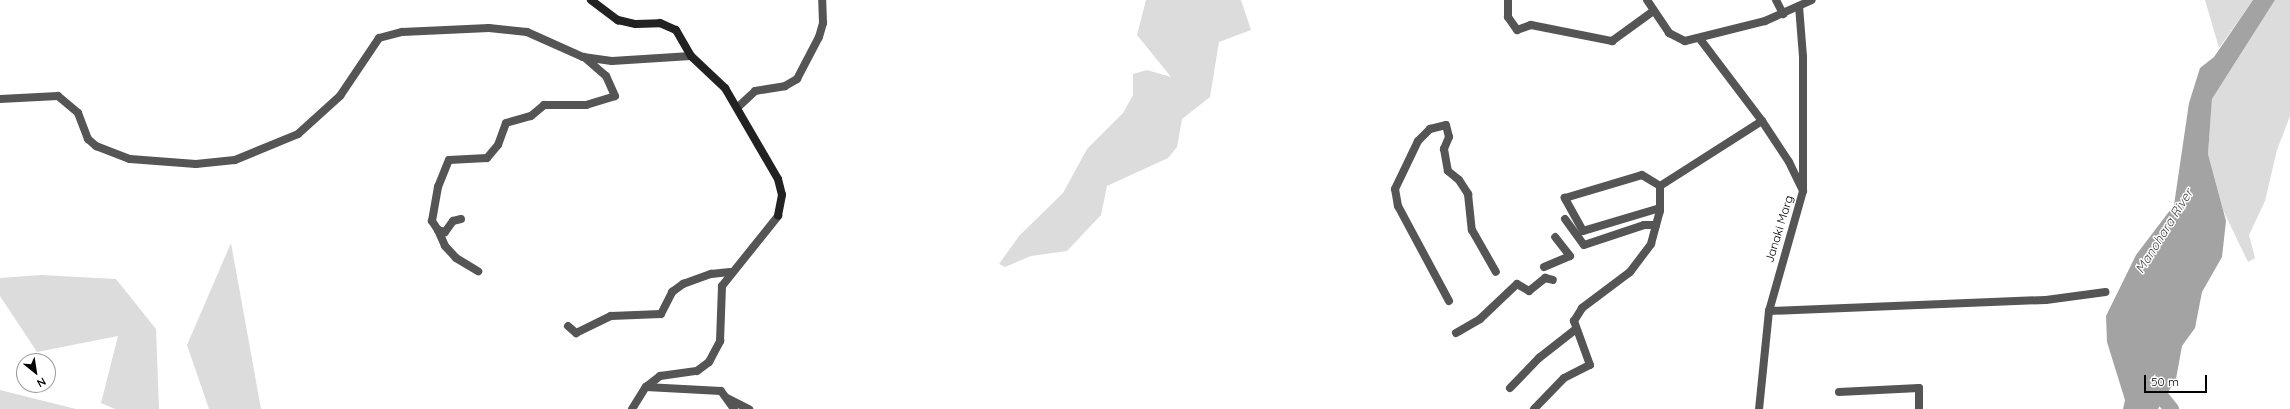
<!DOCTYPE html>
<style>
body{margin:0}
#map{position:relative;width:2290px;height:409px;overflow:hidden;background:#fff;font-family:Quicksand,sans-serif}
div>[style]{position:absolute}
[style*='--x']{left:calc(var(--x)*1px);top:calc(var(--y)*1px);width:calc(var(--w)*1px);rotate:calc(var(--a)*1deg)}
.green>*{inset:0;background:#dcdcdc}
.water>*{inset:0;background:#a3a3a3}
.river>*{height:15px;margin:-7.5px;padding:0 7.5px;transform-origin:7.5px;border-radius:7.5px;background:#a3a3a3}
.minor>*{height:8px;margin:-4px;padding:0 4px;transform-origin:4px;border-radius:4px;background:#555}
.tertiary>*{height:8px;margin:-4px;padding:0 4px;transform-origin:4px;border-radius:4px;background:#555}
.secondary>*{height:8px;margin:-4px;padding:0 4px;transform-origin:4px;border-radius:4px;background:#222}
span{translate:-50% -50%;white-space:nowrap;text-align:center;line-height:1.15;-webkit-text-stroke:3px #fff;paint-order:stroke}
.street-label{font-size:12px;color:#000}
.water-label{font-size:13px;color:#444;font-style:italic}
.north{position:absolute;left:16px;top:353px;width:40px;height:40px;box-sizing:border-box;background:#fff;border:1px solid #999;border-radius:50%;rotate:150deg;font-size:11px;font-weight:700;line-height:16px;text-align:center;color:#000}
.north::after{content:'';display:block;margin:auto;width:14px;height:18px;background:#000;clip-path:polygon(50% 0,100% 100%,50% 72%,0 100%)}
.scale{position:absolute;left:2144px;top:375px;width:63px;height:18px;box-sizing:border-box;border:2px solid #000;border-top:0;padding-left:5px;font-size:12px;line-height:14px;white-space:nowrap;color:#000;-webkit-text-stroke:3px #fff;paint-order:stroke}
</style>
<div id="map">
<div class="green">
<i style="clip-path:polygon(1146px 0,1241px 0,1251px 30px,1219px 42px,1210px 97px,1182px 119px,1177px 147px,1168px 158px,1107px 186px,1101px 215px,1067px 251px,1031px 256px,1005px 267px,999px 264px,1019px 236px,1063px 193px,1087px 149px,1123px 113px,1133px 95px,1133px 74px,1147px 70px,1171px 77px,1137px 35px)"></i>
<i style="clip-path:polygon(2205px 0,2253px 0,2219px 48px)"></i>
<i style="clip-path:polygon(2275px 0,2290px 0,2290px 116px,2277px 150px,2265px 201px,2249px 235px,2255px 258px,2248px 262px,2223px 210px,2208px 154px,2212px 99px)"></i>
<i style="clip-path:polygon(231px 243px,261px 409px,209px 409px,187px 345px)"></i>
<i style="clip-path:polygon(41px 275px,116px 279px,156px 329px,159px 409px,115px 409px,101px 403px,118px 336px,37px 352px,0 296px,0 278px)"></i>
<i style="clip-path:polygon(0 390px,76px 409px,0 409px)"></i>
</div>
<div class="water">
<i style="clip-path:polygon(2253px 0,2275px 0,2212px 99px,2208px 154px,2226px 221px,2222px 257px,2202px 292px,2195px 328px,2182px 346px,2176px 379px,2158px 409px,2123px 409px,2125px 400px,2107px 342px,2106px 316px,2136px 255px,2174px 205px,2189px 103px,2200px 68px,2214px 57px)"></i>
</div>
<div class="river">
<i style="--x:2151;--y:384;--w:32;--a:51"></i>
</div>
<div class="minor">
<i style="--x:1508;--y:0;--w:17;--a:90"></i>
<i style="--x:1508;--y:17;--w:16;--a:55"></i>
<i style="--x:1517;--y:30;--w:15;--a:-20"></i>
<i style="--x:1531;--y:25;--w:83;--a:11.2"></i>
<i style="--x:1612;--y:41;--w:49;--a:-35.9"></i>
<i style="--x:1776;--y:0;--w:16;--a:63"></i>
<i style="--x:1799;--y:6;--w:51;--a:85.5"></i>
<i style="--x:1803;--y:57;--w:134;--a:90"></i>
<i style="--x:0;--y:99;--w:58;--a:-3"></i>
<i style="--x:58;--y:96;--w:26;--a:40"></i>
<i style="--x:78;--y:113;--w:28;--a:69"></i>
<i style="--x:88;--y:139;--w:11;--a:41"></i>
<i style="--x:96;--y:146;--w:36;--a:21"></i>
<i style="--x:130;--y:159;--w:66;--a:4.3"></i>
<i style="--x:196;--y:164;--w:39;--a:-6"></i>
<i style="--x:235;--y:160;--w:68;--a:-22.4"></i>
<i style="--x:298;--y:134;--w:57;--a:-42.1"></i>
<i style="--x:340;--y:96;--w:70;--a:-56.1"></i>
<i style="--x:379;--y:38;--w:24;--a:-15"></i>
<i style="--x:402;--y:32;--w:87;--a:-2.6"></i>
<i style="--x:489;--y:28;--w:38;--a:6"></i>
<i style="--x:527;--y:32;--w:61;--a:24.1"></i>
<i style="--x:583;--y:57;--w:29;--a:8"></i>
<i style="--x:612;--y:61;--w:79;--a:-3.6"></i>
<i style="--x:738;--y:107;--w:23;--a:-43"></i>
<i style="--x:755;--y:91;--w:30;--a:-9"></i>
<i style="--x:785;--y:86;--w:14;--a:-30"></i>
<i style="--x:797;--y:79;--w:47;--a:-62.4"></i>
<i style="--x:819;--y:37;--w:15;--a:-74"></i>
<i style="--x:823;--y:23;--w:23;--a:-92"></i>
<i style="--x:1660;--y:208;--w:80;--a:163.4"></i>
<i style="--x:1583;--y:231;--w:38;--a:-119"></i>
<i style="--x:1565;--y:198;--w:80;--a:-16.6"></i>
<i style="--x:1642;--y:175;--w:21;--a:31"></i>
<i style="--x:461;--y:219;--w:8;--a:166"></i>
<i style="--x:453;--y:221;--w:14;--a:126"></i>
<i style="--x:445;--y:232;--w:7;--a:-164"></i>
<i style="--x:438;--y:230;--w:11;--a:-124"></i>
<i style="--x:432;--y:221;--w:35;--a:-80"></i>
<i style="--x:438;--y:187;--w:29;--a:-68"></i>
<i style="--x:449;--y:160;--w:38;--a:-3"></i>
<i style="--x:487;--y:158;--w:17;--a:-50"></i>
<i style="--x:498;--y:145;--w:23;--a:-70"></i>
<i style="--x:506;--y:123;--w:26;--a:-16"></i>
<i style="--x:531;--y:116;--w:17;--a:-40"></i>
<i style="--x:544;--y:105;--w:42;--a:0"></i>
<i style="--x:586;--y:105;--w:30;--a:-17"></i>
<i style="--x:615;--y:96;--w:22;--a:-114"></i>
<i style="--x:606;--y:76;--w:29;--a:-139"></i>
<i style="--x:1565;--y:219;--w:32;--a:54"></i>
<i style="--x:1584;--y:245;--w:63;--a:-18.4"></i>
<i style="--x:1644;--y:225;--w:12;--a:0"></i>
<i style="--x:438;--y:230;--w:17;--a:66"></i>
<i style="--x:445;--y:246;--w:16;--a:47"></i>
<i style="--x:456;--y:258;--w:26;--a:31"></i>
<i style="--x:1544;--y:267;--w:28;--a:-23"></i>
<i style="--x:1570;--y:256;--w:24;--a:-128"></i>
<i style="--x:1449;--y:301;--w:108;--a:-118.2"></i>
<i style="--x:1398;--y:206;--w:17;--a:-100"></i>
<i style="--x:1395;--y:189;--w:53;--a:-64.4"></i>
<i style="--x:1418;--y:141;--w:17;--a:-45"></i>
<i style="--x:1430;--y:129;--w:16;--a:-14"></i>
<i style="--x:1446;--y:125;--w:12;--a:76"></i>
<i style="--x:1449;--y:137;--w:13;--a:113"></i>
<i style="--x:1444;--y:149;--w:22;--a:80"></i>
<i style="--x:1448;--y:171;--w:14;--a:39"></i>
<i style="--x:1459;--y:180;--w:17;--a:57"></i>
<i style="--x:1468;--y:194;--w:36;--a:84"></i>
<i style="--x:1472;--y:230;--w:48;--a:60.3"></i>
<i style="--x:1769;--y:311;--w:277;--a:-2.3"></i>
<i style="--x:2046;--y:300;--w:60;--a:-7.7"></i>
<i style="--x:568;--y:326;--w:11;--a:41"></i>
<i style="--x:576;--y:333;--w:39;--a:-26"></i>
<i style="--x:611;--y:316;--w:50;--a:-2.3"></i>
<i style="--x:661;--y:314;--w:25;--a:-63"></i>
<i style="--x:672;--y:292;--w:14;--a:-36"></i>
<i style="--x:683;--y:284;--w:30;--a:-20"></i>
<i style="--x:711;--y:274;--w:19;--a:-6"></i>
<i style="--x:1456;--y:333;--w:28;--a:-30"></i>
<i style="--x:1480;--y:319;--w:51;--a:-43.4"></i>
<i style="--x:1517;--y:284;--w:14;--a:30"></i>
<i style="--x:1529;--y:291;--w:21;--a:-39"></i>
<i style="--x:1545;--y:278;--w:8;--a:14"></i>
<i style="--x:646;--y:387;--w:75;--a:3.1"></i>
<i style="--x:721;--y:391;--w:22;--a:54"></i>
<i style="--x:1510;--y:388;--w:42;--a:-46"></i>
<i style="--x:1539;--y:358;--w:47;--a:-38.1"></i>
<i style="--x:1839;--y:392;--w:80;--a:-2.9"></i>
<i style="--x:1919;--y:388;--w:21;--a:90"></i>
<i style="--x:727;--y:398;--w:25;--a:27"></i>
<i style="--x:1534;--y:409;--w:43;--a:-45.9"></i>
<i style="--x:1564;--y:378;--w:29;--a:-27"></i>
<i style="--x:1590;--y:365;--w:47;--a:-110"></i>
<i style="--x:1574;--y:321;--w:15;--a:-58"></i>
<i style="--x:1582;--y:308;--w:60;--a:-36.9"></i>
<i style="--x:1630;--y:272;--w:35;--a:-53"></i>
<i style="--x:1651;--y:244;--w:34;--a:-75"></i>
<i style="--x:1660;--y:211;--w:25;--a:-90"></i>
<i style="--x:1660;--y:186;--w:121;--a:-32.5"></i>
</div>
<div class="tertiary">
<i style="--x:1647;--y:0;--w:40;--a:56"></i>
<i style="--x:1669;--y:33;--w:18;--a:27"></i>
<i style="--x:1685;--y:41;--w:82;--a:-14"></i>
<i style="--x:1765;--y:21;--w:51;--a:-24.1"></i>
<i style="--x:1700;--y:39;--w:103;--a:52.9"></i>
<i style="--x:1762;--y:121;--w:49;--a:56.6"></i>
<i style="--x:1789;--y:162;--w:32;--a:64"></i>
<i style="--x:1803;--y:191;--w:125;--a:105.8"></i>
<i style="--x:1769;--y:311;--w:99;--a:95.8"></i>
<i style="--x:632;--y:409;--w:26;--a:-58"></i>
<i style="--x:646;--y:387;--w:18;--a:-38"></i>
<i style="--x:660;--y:376;--w:37;--a:-8"></i>
<i style="--x:697;--y:371;--w:15;--a:-37"></i>
<i style="--x:709;--y:362;--w:24;--a:-62"></i>
<i style="--x:720;--y:341;--w:55;--a:-87.9"></i>
<i style="--x:722;--y:286;--w:90;--a:-51.3"></i>
</div>
<div class="secondary">
<i style="--x:591;--y:0;--w:34;--a:37"></i>
<i style="--x:618;--y:20;--w:18;--a:13"></i>
<i style="--x:636;--y:24;--w:24;--a:-2"></i>
<i style="--x:660;--y:23;--w:17;--a:24"></i>
<i style="--x:676;--y:30;--w:30;--a:60"></i>
<i style="--x:691;--y:56;--w:47;--a:43.3"></i>
<i style="--x:725;--y:88;--w:105;--a:59.8"></i>
<i style="--x:778;--y:179;--w:16;--a:76"></i>
<i style="--x:782;--y:195;--w:21;--a:101"></i>
</div>
<div class="street-label">
<span style="left:1779px;top:229px;rotate:-73deg">Janaki Marg</span>
</div>
<div class="water-label">
<span style="left:2164px;top:231px;rotate:-58deg">Manohara River</span>
</div>
<div class="north">N</div>
<div class="scale">50 m</div>
</div>
